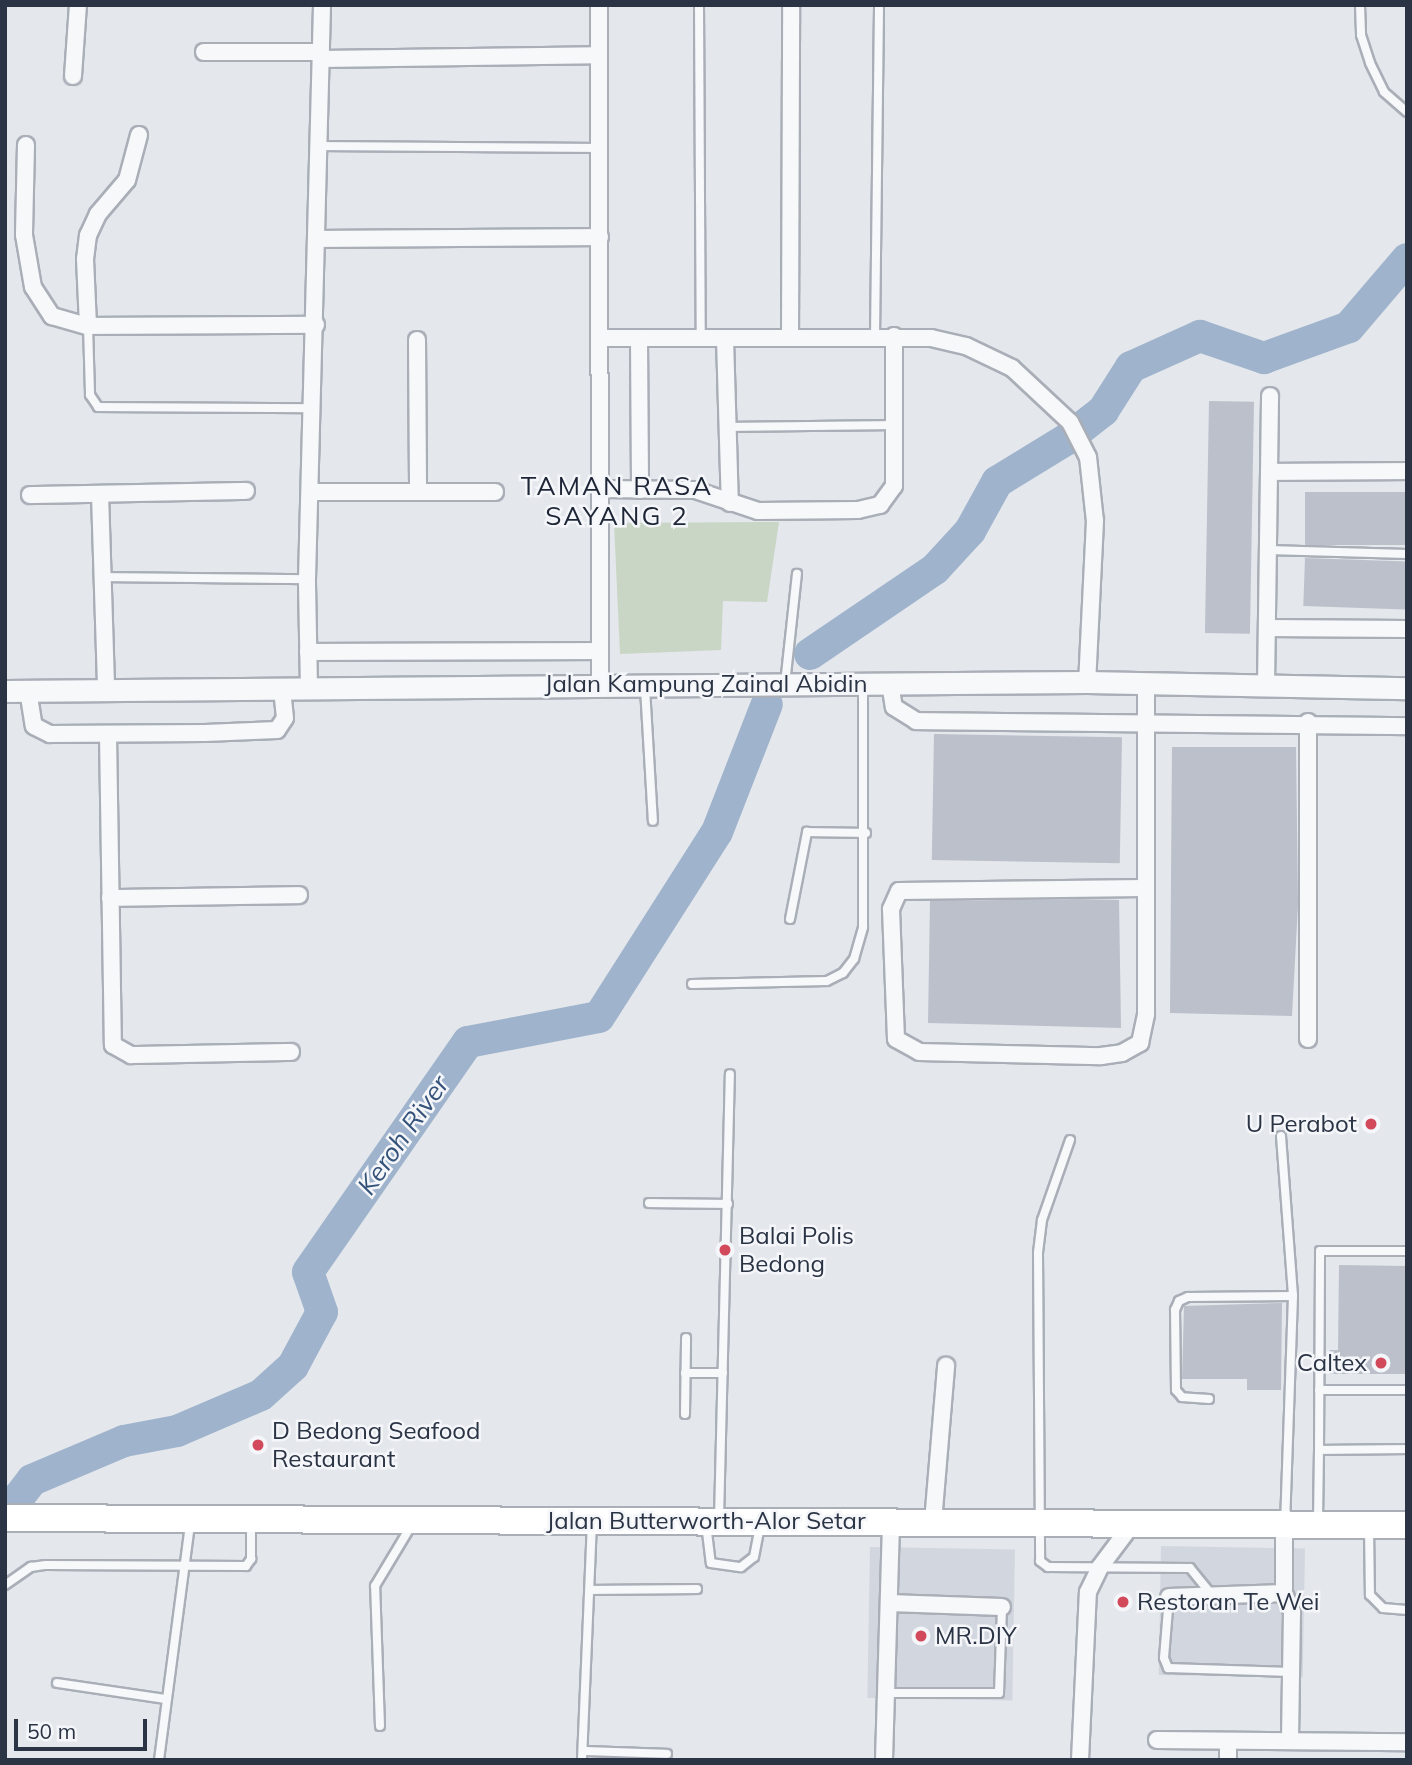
<!DOCTYPE html>
<style>
body{margin:0}
#map{position:relative;width:1412px;height:1765px;overflow:hidden;background:#e4e7ec;font-family:Mulish,sans-serif}
div>[style]{position:absolute}
[style*='--x']{left:calc(var(--x)*1px);top:calc(var(--y)*1px);width:calc(var(--w)*1px);rotate:calc(var(--a)*1deg)}
.built>*{inset:0;background:#d2d6de;transform-origin:0 0}
.green>*{inset:0;background:#c9d6c5}
.river>*{height:32px;margin:-16px;padding:0 16px;transform-origin:16px;border-radius:16px;background:#9fb4cc}
.building>*{inset:0;background:#bbc0ca;transform-origin:0 0}
.roads{filter:drop-shadow(2px 0 #a9aeb7) drop-shadow(-2px 0 #a9aeb7) drop-shadow(0 2px #a9aeb7) drop-shadow(0 -2px #a9aeb7)}
.service>*{height:8px;margin:-4px;padding:0 4px;transform-origin:4px;border-radius:4px;background:#f7f8fa}
.minor>*{height:16px;margin:-8px;padding:0 8px;transform-origin:8px;border-radius:8px;background:#f7f8fa}
.tertiary>*{height:21px;margin:-10.5px;padding:0 10.5px;transform-origin:10.5px;border-radius:10.5px;background:#f7f8fa}
.primary>*{height:26px;margin:-13px;padding:0 13px;transform-origin:13px;border-radius:13px;background:#fff}
.dots>*{width:19px;height:19px;translate:-50% -50%;box-sizing:border-box;border:4px solid #f4f6f9;border-radius:50%}
span{translate:-50% -50%;white-space:nowrap;text-align:center;line-height:1.15;-webkit-text-stroke:5px #f4f6f9;paint-order:stroke}
.street-label{font-size:24px;color:#2b3445}
.poi-label{font-size:24px;color:#2b3445}
.right{translate:-100% -50%;text-align:right}
.left{translate:0 -50%;text-align:left}
.neighbourhood-label{font-size:26px;color:#1d2536;letter-spacing:2px}
.water-label{font-size:26px;color:#34527a;font-style:italic}
.frame{position:absolute;inset:0;border:7px solid #2b3445;pointer-events:none}
.scale{position:absolute;left:14px;top:1719px;width:133px;height:32px;box-sizing:border-box;border:4px solid #2b3445;border-top:0;padding-left:9px;font-size:21px;line-height:24px;white-space:nowrap;color:#2b3445;-webkit-text-stroke:5px #f4f6f9;paint-order:stroke}
</style>
<div id="map">
<div class="built">
<i style="left:1161px;top:1546px;width:144px;height:129px;rotate:1deg"></i>
<i style="left:870px;top:1547px;width:145px;height:151px;rotate:1deg"></i>
</div>
<div class="green">
<i style="clip-path:polygon(779px 522px,767px 602px,723px 601px,721px 650px,620px 654px,614px 523px)"></i>
</div>
<div class="river">
<i style="--x:810;--y:654;--w:151;--a:-34.2"></i>
<i style="--x:935;--y:569;--w:52;--a:-47.4"></i>
<i style="--x:970;--y:531;--w:56;--a:-61.1"></i>
<i style="--x:997;--y:482;--w:82;--a:-31.6"></i>
<i style="--x:1067;--y:439;--w:46;--a:-37.9"></i>
<i style="--x:1103;--y:411;--w:52;--a:-57.5"></i>
<i style="--x:1131;--y:367;--w:76;--a:-24.2"></i>
<i style="--x:1200;--y:336;--w:68;--a:19"></i>
<i style="--x:1264;--y:358;--w:90;--a:-20"></i>
<i style="--x:1349;--y:327;--w:89;--a:-49.5"></i>
<i style="--x:5;--y:1515;--w:44;--a:-52.4"></i>
<i style="--x:32;--y:1480;--w:100;--a:-23"></i>
<i style="--x:124;--y:1441;--w:54;--a:-10.7"></i>
<i style="--x:177;--y:1431;--w:91;--a:-23.2"></i>
<i style="--x:261;--y:1395;--w:43;--a:-42.2"></i>
<i style="--x:293;--y:1366;--w:61;--a:-61.8"></i>
<i style="--x:322;--y:1312;--w:42;--a:-109.3"></i>
<i style="--x:308;--y:1272;--w:280;--a:-55.2"></i>
<i style="--x:468;--y:1042;--w:133;--a:-10.8"></i>
<i style="--x:599;--y:1017;--w:219;--a:-57.5"></i>
<i style="--x:717;--y:832;--w:137;--a:-68.7"></i>
</div>
<div class="building">
<i style="left:1209px;top:401px;width:45px;height:232px;rotate:1deg"></i>
<i style="left:1305px;top:492px;width:102px;height:53px"></i>
<i style="left:1305px;top:558px;width:102px;height:48px;rotate:2deg"></i>
<i style="left:934px;top:734px;width:188px;height:126px;rotate:1deg"></i>
<i style="clip-path:polygon(1172px 747px,1296px 747px,1298px 905px,1292px 1016px,1170px 1013px)"></i>
<i style="clip-path:polygon(1078px 899px,1119px 900px,1121px 1028px,928px 1023px,930px 901px)"></i>
<i style="clip-path:polygon(1339px 1265px,1407px 1266px,1407px 1374px,1330px 1374px,1330px 1350px,1338px 1350px)"></i>
<i style="clip-path:polygon(1282px 1303px,1281px 1390px,1247px 1390px,1247px 1379px,1182px 1379px,1184px 1306px)"></i>
</div>
<div class="roads">
<div class="service">
<i style="--x:699;--y:5;--w:333;--a:89.7"></i>
<i style="--x:1360;--y:5;--w:30;--a:88"></i>
<i style="--x:1361;--y:35;--w:29;--a:72"></i>
<i style="--x:1370;--y:63;--w:32;--a:64"></i>
<i style="--x:1384;--y:92;--w:30;--a:41"></i>
<i style="--x:320;--y:146;--w:278;--a:0.4"></i>
<i style="--x:88;--y:326;--w:69;--a:88.3"></i>
<i style="--x:90;--y:395;--w:14;--a:56"></i>
<i style="--x:98;--y:407;--w:214;--a:0.3"></i>
<i style="--x:875;--y:336;--w:331;--a:-89.3"></i>
<i style="--x:727;--y:427;--w:167;--a:-0.7"></i>
<i style="--x:1268;--y:550;--w:139;--a:1.6"></i>
<i style="--x:102;--y:577;--w:205;--a:0.6"></i>
<i style="--x:785;--y:684;--w:111;--a:-83.8"></i>
<i style="--x:645;--y:688;--w:133;--a:86.6"></i>
<i style="--x:790;--y:919;--w:89;--a:-78.9"></i>
<i style="--x:807;--y:832;--w:59;--a:1"></i>
<i style="--x:692;--y:984;--w:135;--a:-1.3"></i>
<i style="--x:827;--y:981;--w:18;--a:-27"></i>
<i style="--x:843;--y:973;--w:18;--a:-52"></i>
<i style="--x:854;--y:959;--w:33;--a:-74"></i>
<i style="--x:863;--y:927;--w:241;--a:-90"></i>
<i style="--x:1281;--y:1136;--w:160;--a:85.7"></i>
<i style="--x:1293;--y:1296;--w:224;--a:92"></i>
<i style="--x:1070;--y:1140;--w:85;--a:109.3"></i>
<i style="--x:1042;--y:1220;--w:33;--a:97"></i>
<i style="--x:1038;--y:1253;--w:308;--a:89.6"></i>
<i style="--x:1040;--y:1561;--w:10;--a:37"></i>
<i style="--x:1048;--y:1567;--w:142;--a:0.4"></i>
<i style="--x:1190;--y:1568;--w:32;--a:51"></i>
<i style="--x:649;--y:1203;--w:79;--a:0.7"></i>
<i style="--x:685;--y:1373;--w:38;--a:0"></i>
<i style="--x:1319;--y:1390;--w:88;--a:0"></i>
<i style="--x:1209;--y:1399;--w:27;--a:-176"></i>
<i style="--x:1182;--y:1397;--w:9;--a:-131"></i>
<i style="--x:1176;--y:1390;--w:80;--a:-90.7"></i>
<i style="--x:1175;--y:1310;--w:10;--a:-66"></i>
<i style="--x:1179;--y:1301;--w:10;--a:-24"></i>
<i style="--x:1188;--y:1297;--w:105;--a:-0.5"></i>
<i style="--x:685;--y:1414;--w:76;--a:-89.2"></i>
<i style="--x:1319;--y:1450;--w:199;--a:-89.7"></i>
<i style="--x:1320;--y:1251;--w:87;--a:0"></i>
<i style="--x:719;--y:1519;--w:445;--a:-88.6"></i>
<i style="--x:1318;--y:1521;--w:71;--a:-89.2"></i>
<i style="--x:1319;--y:1450;--w:88;--a:-0.7"></i>
<i style="--x:706;--y:1524;--w:39;--a:83"></i>
<i style="--x:711;--y:1563;--w:30;--a:8"></i>
<i style="--x:741;--y:1567;--w:16;--a:-38"></i>
<i style="--x:754;--y:1557;--w:33;--a:-79"></i>
<i style="--x:1369;--y:1527;--w:68;--a:89.2"></i>
<i style="--x:1370;--y:1595;--w:18;--a:45"></i>
<i style="--x:1383;--y:1608;--w:24;--a:5"></i>
<i style="--x:5;--y:1585;--w:32;--a:-35"></i>
<i style="--x:31;--y:1567;--w:15;--a:-8"></i>
<i style="--x:46;--y:1565;--w:200;--a:0.3"></i>
<i style="--x:246;--y:1566;--w:9;--a:-54"></i>
<i style="--x:251;--y:1559;--w:37;--a:-90"></i>
<i style="--x:590;--y:1590;--w:107;--a:-0.5"></i>
<i style="--x:1169;--y:1597;--w:61;--a:94.7"></i>
<i style="--x:1164;--y:1658;--w:11;--a:68"></i>
<i style="--x:1168;--y:1668;--w:123;--a:1.9"></i>
<i style="--x:57;--y:1683;--w:109;--a:8.4"></i>
<i style="--x:886;--y:1693;--w:113;--a:0"></i>
<i style="--x:999;--y:1693;--w:86;--a:-88"></i>
<i style="--x:380;--y:1726;--w:140;--a:-92"></i>
<i style="--x:375;--y:1586;--w:70;--a:-59"></i>
<i style="--x:583;--y:1751;--w:84;--a:2"></i>
<i style="--x:159;--y:1760;--w:239;--a:-82.5"></i>
<i style="--x:582;--y:1760;--w:235;--a:-87.6"></i>
</div>
<div class="minor">
<i style="--x:599;--y:5;--w:680;--a:89.92"></i>
<i style="--x:204;--y:52;--w:117;--a:0"></i>
<i style="--x:321;--y:59;--w:276;--a:-0.8"></i>
<i style="--x:73;--y:76;--w:71;--a:-86"></i>
<i style="--x:139;--y:135;--w:47;--a:104.9"></i>
<i style="--x:127;--y:180;--w:45;--a:130.5"></i>
<i style="--x:98;--y:214;--w:23;--a:115"></i>
<i style="--x:88;--y:235;--w:24;--a:97"></i>
<i style="--x:85;--y:259;--w:67;--a:87.4"></i>
<i style="--x:88;--y:326;--w:228;--a:-0.3"></i>
<i style="--x:26;--y:145;--w:90;--a:91.3"></i>
<i style="--x:24;--y:235;--w:53;--a:80.2"></i>
<i style="--x:33;--y:287;--w:35;--a:57"></i>
<i style="--x:52;--y:316;--w:37;--a:16"></i>
<i style="--x:319;--y:239;--w:281;--a:-0.4"></i>
<i style="--x:600;--y:338;--w:331;--a:0"></i>
<i style="--x:931;--y:338;--w:36;--a:13"></i>
<i style="--x:966;--y:346;--w:51;--a:25.6"></i>
<i style="--x:1012;--y:368;--w:79;--a:43"></i>
<i style="--x:1070;--y:422;--w:39;--a:63"></i>
<i style="--x:1088;--y:457;--w:64;--a:83.8"></i>
<i style="--x:1095;--y:521;--w:161;--a:92.8"></i>
<i style="--x:790;--y:338;--w:333;--a:-89.8"></i>
<i style="--x:639;--y:339;--w:151;--a:89.6"></i>
<i style="--x:725;--y:339;--w:164;--a:88.3"></i>
<i style="--x:417;--y:340;--w:152;--a:89.6"></i>
<i style="--x:1269;--y:472;--w:138;--a:-0.4"></i>
<i style="--x:601;--y:489;--w:94;--a:0.6"></i>
<i style="--x:695;--y:490;--w:66;--a:18.4"></i>
<i style="--x:758;--y:511;--w:100;--a:-0.6"></i>
<i style="--x:858;--y:510;--w:23;--a:-13"></i>
<i style="--x:880;--y:505;--w:24;--a:-54"></i>
<i style="--x:894;--y:486;--w:150;--a:-90"></i>
<i style="--x:311;--y:492;--w:184;--a:0"></i>
<i style="--x:100;--y:494;--w:196;--a:88.2"></i>
<i style="--x:30;--y:495;--w:216;--a:-1.1"></i>
<i style="--x:1267;--y:628;--w:140;--a:0.4"></i>
<i style="--x:308;--y:652;--w:292;--a:-0.2"></i>
<i style="--x:890;--y:683;--w:24;--a:81"></i>
<i style="--x:894;--y:707;--w:26;--a:32"></i>
<i style="--x:916;--y:721;--w:491;--a:0.6"></i>
<i style="--x:1266;--y:686;--w:290;--a:-89.2"></i>
<i style="--x:309;--y:688;--w:109;--a:-91.1"></i>
<i style="--x:307;--y:579;--w:574;--a:-88.5"></i>
<i style="--x:28;--y:690;--w:36;--a:81"></i>
<i style="--x:34;--y:726;--w:18;--a:27"></i>
<i style="--x:50;--y:734;--w:155;--a:-0.4"></i>
<i style="--x:205;--y:733;--w:72;--a:-2.4"></i>
<i style="--x:277;--y:730;--w:14;--a:-56"></i>
<i style="--x:285;--y:718;--w:30;--a:-96"></i>
<i style="--x:1308;--y:722;--w:317;--a:90"></i>
<i style="--x:108;--y:734;--w:311;--a:89.1"></i>
<i style="--x:113;--y:1045;--w:21;--a:29"></i>
<i style="--x:131;--y:1055;--w:160;--a:-1.1"></i>
<i style="--x:1144;--y:888;--w:245;--a:179.3"></i>
<i style="--x:899;--y:891;--w:20;--a:114"></i>
<i style="--x:891;--y:909;--w:130;--a:87.8"></i>
<i style="--x:896;--y:1039;--w:26;--a:29"></i>
<i style="--x:919;--y:1052;--w:182;--a:1.3"></i>
<i style="--x:1101;--y:1056;--w:21;--a:-8"></i>
<i style="--x:1122;--y:1053;--w:21;--a:-29"></i>
<i style="--x:1140;--y:1043;--w:30;--a:-78"></i>
<i style="--x:1146;--y:1014;--w:331;--a:-90"></i>
<i style="--x:110;--y:898;--w:189;--a:-0.9"></i>
<i style="--x:933;--y:1522;--w:157;--a:-85.2"></i>
<i style="--x:1284;--y:1524;--w:69;--a:90"></i>
<i style="--x:1284;--y:1593;--w:21;--a:67"></i>
<i style="--x:1292;--y:1612;--w:129;--a:90.9"></i>
<i style="--x:1169;--y:1597;--w:115;--a:-2"></i>
<i style="--x:889;--y:1603;--w:113;--a:2"></i>
<i style="--x:1157;--y:1740;--w:250;--a:0.5"></i>
<i style="--x:884;--y:1760;--w:238;--a:-88.3"></i>
<i style="--x:1080;--y:1760;--w:168;--a:-87.3"></i>
<i style="--x:1088;--y:1592;--w:28;--a:-64"></i>
<i style="--x:1100;--y:1567;--w:55;--a:-53.1"></i>
<i style="--x:1228;--y:1760;--w:19;--a:-90"></i>
</div>
<div class="tertiary">
<i style="--x:5;--y:691;--w:1082;--a:-0.48"></i>
<i style="--x:1087;--y:682;--w:320;--a:1.1"></i>
</div>
<div class="primary">
<i style="--x:5;--y:1518;--w:1402;--a:0.29"></i>
</div>
</div>
<div class="dots">
<i style="left:1371px;top:1124px;background:#d1495b"></i>
<i style="left:725px;top:1250px;background:#d1495b"></i>
<i style="left:1381px;top:1363px;background:#d1495b"></i>
<i style="left:258px;top:1445px;background:#d1495b"></i>
<i style="left:1123px;top:1602px;background:#d1495b"></i>
<i style="left:921px;top:1636px;background:#d1495b"></i>
</div>
<div class="street-label">
<span style="left:706px;top:684px">Jalan Kampung Zainal Abidin</span>
<span style="left:706px;top:1521px">Jalan Butterworth-Alor Setar</span>
</div>
<div class="poi-label">
<span class="right" style="left:1357px;top:1124px">U Perabot</span>
<span class="left" style="left:739px;top:1250px">Balai Polis<br>Bedong</span>
<span class="right" style="left:1367px;top:1363px">Caltex</span>
<span class="left" style="left:272px;top:1445px">D Bedong Seafood<br>Restaurant</span>
<span class="left" style="left:1137px;top:1602px">Restoran Te Wei</span>
<span class="left" style="left:935px;top:1636px">MR.DIY</span>
</div>
<div class="neighbourhood-label">
<span style="left:617px;top:501px">TAMAN RASA<br>SAYANG 2</span>
</div>
<div class="water-label">
<span style="left:403px;top:1135px;rotate:-55deg">Keroh River</span>
</div>
<div class="frame"></div>
<div class="scale">50 m</div>
</div>
